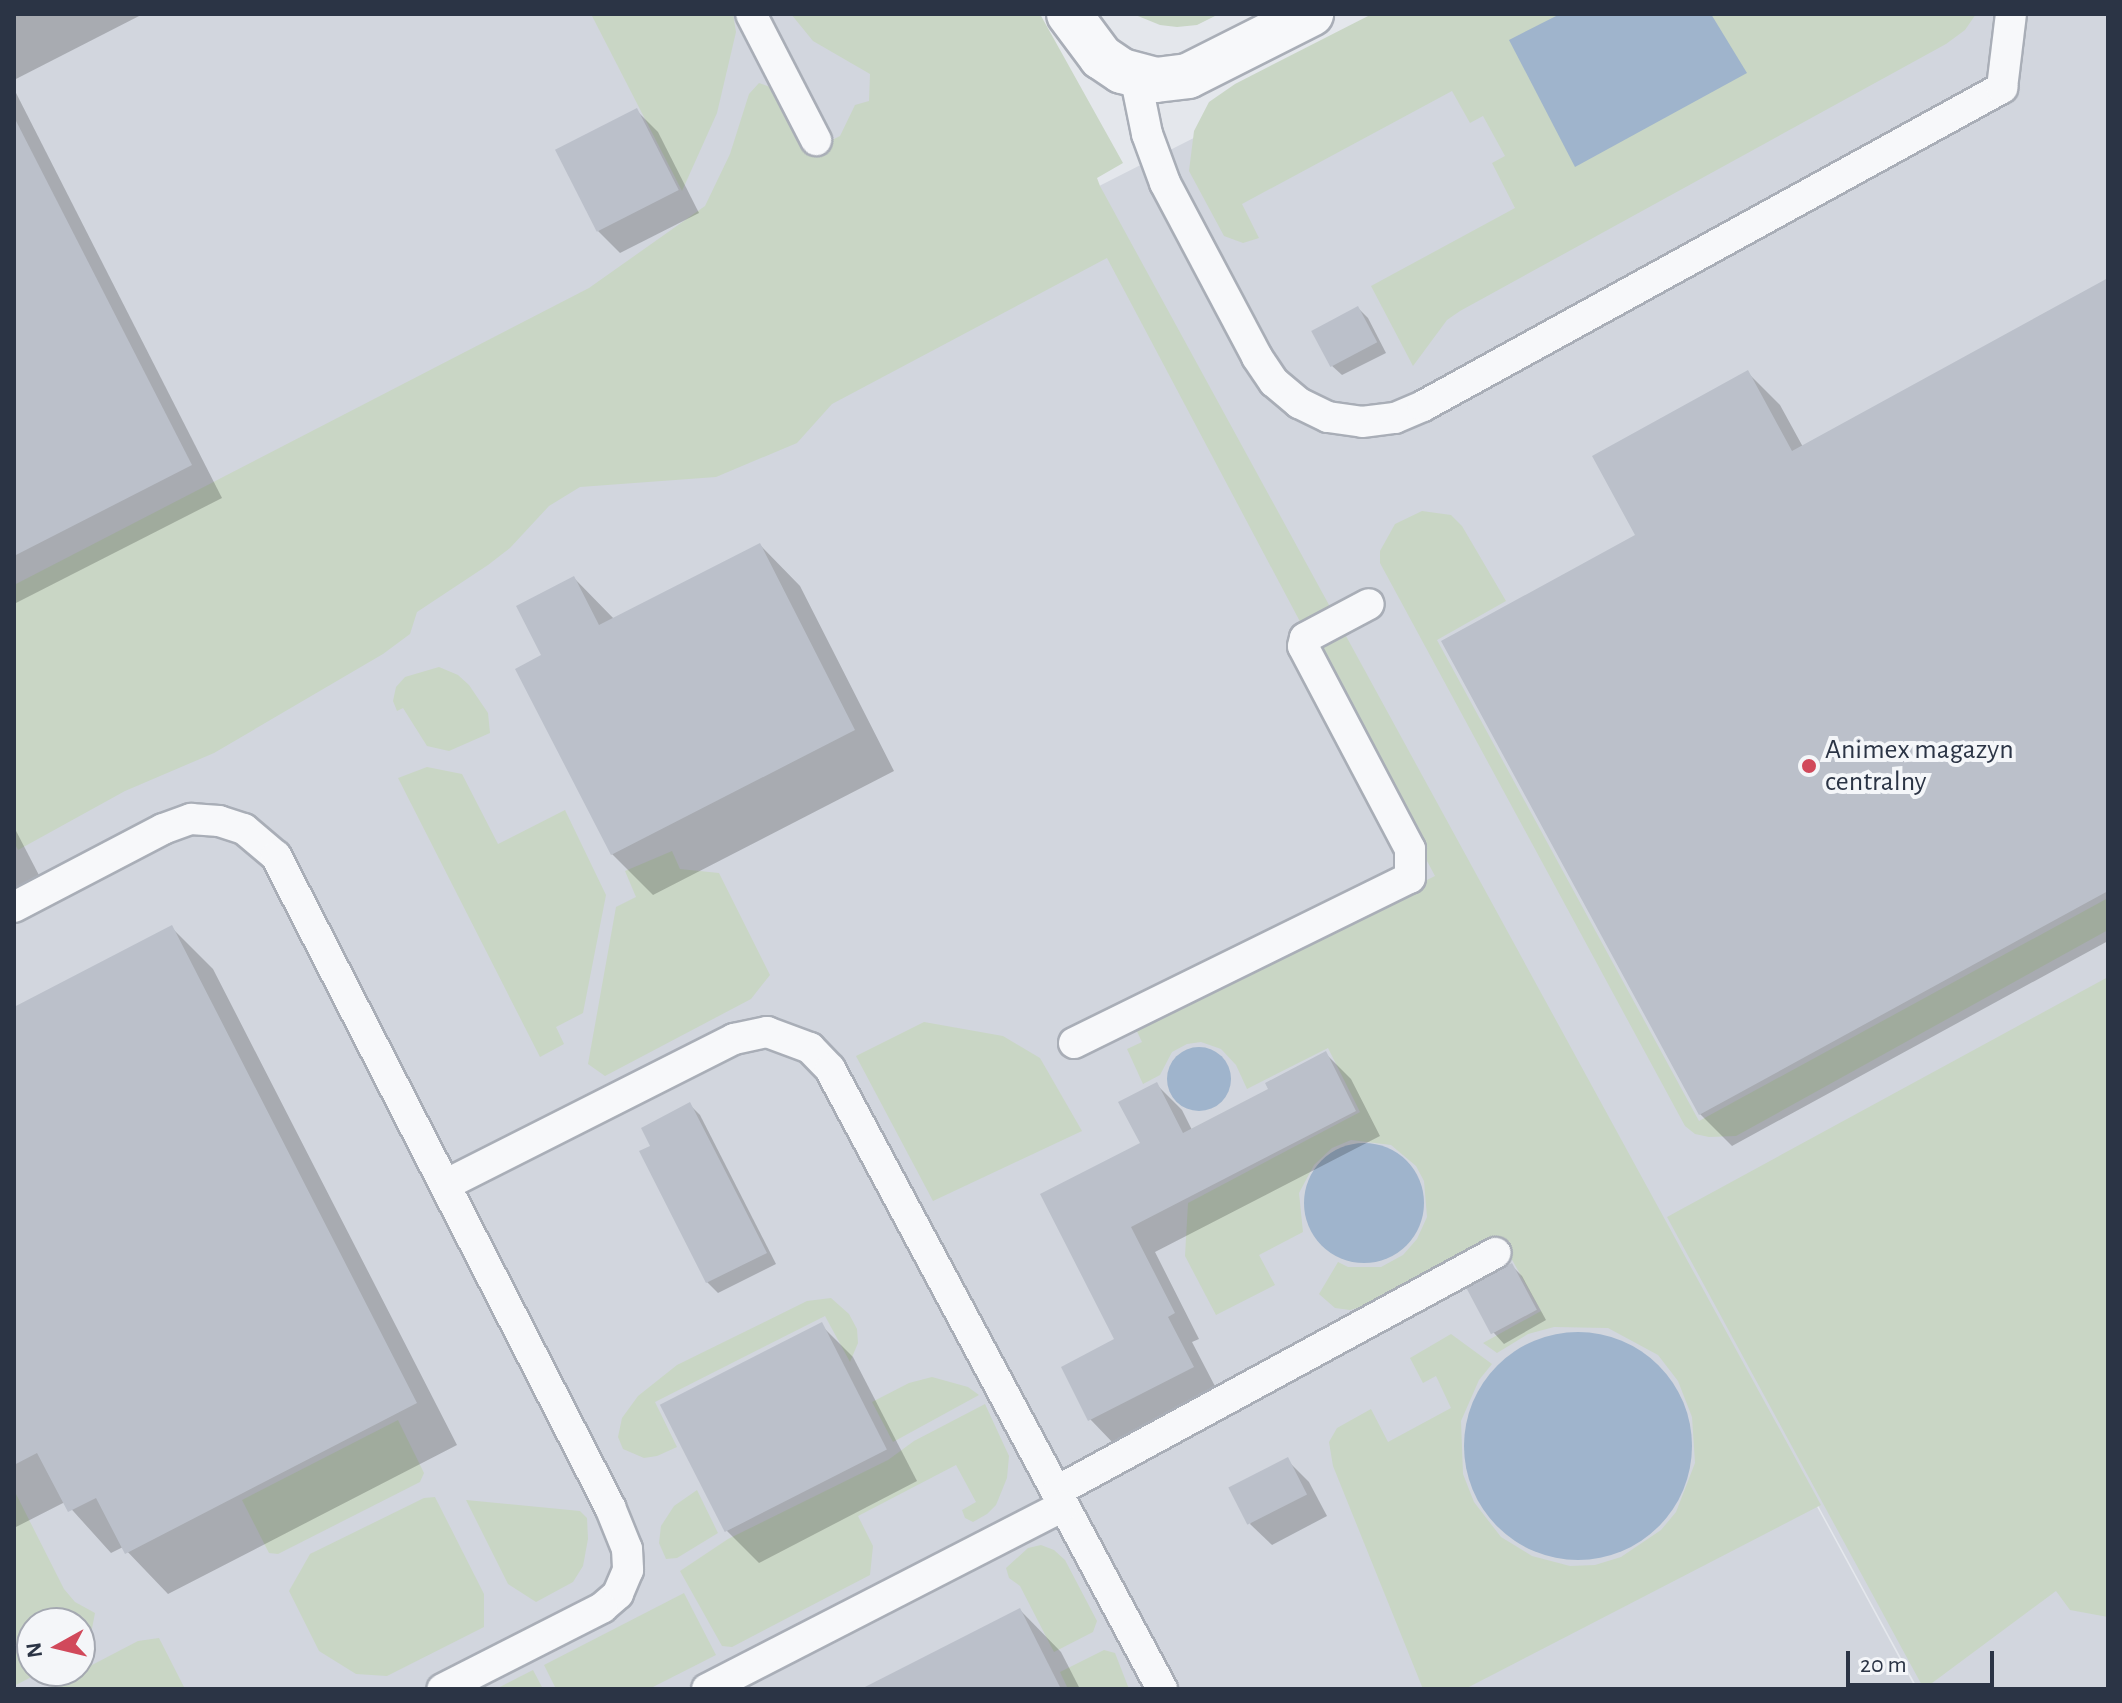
<!DOCTYPE html>
<style>
body{margin:0}
#map{position:relative;width:2122px;height:1703px;overflow:hidden;background:#e4e7ec;font-family:"Alegreya Sans",sans-serif}
div>[style]{position:absolute}
[style*='--x']{left:calc(var(--x)*1px);top:calc(var(--y)*1px);width:calc(var(--w)*1px);rotate:calc(var(--a)*1deg)}
.built>*{inset:0;background:#d2d6de}
.green>*{inset:0;background:#c9d6c5}
.water>*{inset:0;background:#9fb4cc}
.round{border-radius:50%}
.shadow>*{inset:0;background:#0003}
.building>*{inset:0;background:#bbc0ca;transform-origin:0 0}
.roads{filter:drop-shadow(2px 0 #a9aeb7) drop-shadow(-2px 0 #a9aeb7) drop-shadow(0 2px #a9aeb7) drop-shadow(0 -2px #a9aeb7)}
.service>*{height:30px;margin:-15px;padding:0 15px;transform-origin:15px;border-radius:15px;background:#f7f8fa}
.minor>*{height:44px;margin:-22px;padding:0 22px;transform-origin:22px;border-radius:22px;background:#f7f8fa}
.dots>*{width:22px;height:22px;translate:-50% -50%;box-sizing:border-box;border:4px solid #f4f6f9;border-radius:50%}
span{translate:-50% -50%;white-space:nowrap;text-align:center;line-height:1.15;-webkit-text-stroke:8px #f4f6f9;paint-order:stroke}
.poi-label{font-size:28px;color:#2b3445}
.left{translate:0 -50%;text-align:left}
.frame{position:absolute;inset:0;border:16px solid #2b3445;pointer-events:none}
.north{position:absolute;left:16px;top:1607px;width:80px;height:80px;box-sizing:border-box;background:#f4f6f9;border:2px solid #a4a8b1;border-radius:50%;rotate:262deg;font-size:22px;font-weight:700;line-height:32px;text-align:center;color:#2b3445}
.north::after{content:'';display:block;margin:auto;width:28px;height:36px;background:#d1495b;clip-path:polygon(50% 0,100% 100%,50% 72%,0 100%)}
.scale{position:absolute;left:1846px;top:1651px;width:148px;height:36px;box-sizing:border-box;border:4px solid #2b3445;border-top:0;padding-left:10px;font-size:24px;line-height:28px;white-space:nowrap;color:#2b3445;-webkit-text-stroke:6px #f4f6f9;paint-order:stroke}
</style>
<div id="map">
<div class="built">
<i style="clip-path:polygon(14px 14px,1002px 14px,1091px 178px,14px 731px)"></i>
<i style="clip-path:polygon(evenodd,1438px 14px,2108px 14px,2108px 1689px,1918px 1689px,1203px 376px,1916px 1689px,14px 1689px,14px 737px,1438px 14px,32px 1623px,80px 1623px,80px 1671px,32px 1671px,32px 1623px)"></i>
</div>
<div class="green">
<i style="clip-path:polygon(591px 14px,733px 14px,736px 32px,717px 113px,682px 191px)"></i>
<i style="clip-path:polygon(791px 14px,1040px 14px,1123px 163px,1097px 178px,1100px 186px,1821px 1505px,1465px 1689px,1423px 1689px,1333px 1466px,1329px 1442px,1337px 1428px,1371px 1409px,1388px 1442px,1451px 1408px,1436px 1376px,1423px 1383px,1410px 1358px,1451px 1334px,1492px 1364px,1479px 1380px,1461px 1421px,1463px 1474px,1474px 1502px,1501px 1537px,1532px 1556px,1570px 1566px,1595px 1565px,1621px 1557px,1661px 1530px,1676px 1512px,1695px 1463px,1692px 1417px,1678px 1381px,1658px 1355px,1608px 1328px,1554px 1327px,1528px 1334px,1497px 1353px,1483px 1343px,1541px 1311px,1511px 1258px,1505px 1261px,1492px 1237px,1368px 1305px,1350px 1310px,1335px 1308px,1319px 1294px,1338px 1262px,1348px 1267px,1381px 1267px,1403px 1255px,1417px 1239px,1427px 1217px,1424px 1181px,1416px 1166px,1391px 1145px,1351px 1140px,1332px 1148px,1314px 1165px,1299px 1193px,1303px 1232px,1259px 1255px,1275px 1285px,1216px 1315px,1185px 1256px,1188px 1203px,1360px 1112px,1328px 1048px,1247px 1089px,1236px 1065px,1221px 1049px,1201px 1042px,1187px 1044px,1172px 1052px,1160px 1075px,1143px 1084px,1127px 1049px,1142px 1042px,1134px 1025px,1435px 876px,1107px 258px,832px 404px,797px 443px,716px 477px,580px 487px,549px 506px,510px 548px,488px 565px,417px 612px,410px 634px,383px 654px,214px 753px,125px 791px,18px 850px,14px 842px,14px 585px,589px 288px,705px 206px,730px 154px,749px 94px,759px 83px,770px 87px,806px 153px,840px 136px,855px 105px,869px 101px,870px 74px,813px 41px)"></i>
<i style="clip-path:polygon(1133px 14px,1219px 14px,1197px 25px,1177px 27px,1160px 25px)"></i>
<i style="clip-path:polygon(1372px 14px,1976px 14px,1965px 30px,1946px 44px,1460px 311px,1447px 320px,1413px 366px,1371px 286px,1515px 208px,1492px 163px,1505px 156px,1483px 116px,1470px 123px,1452px 91px,1242px 204px,1259px 238px,1243px 243px,1224px 236px,1189px 171px,1194px 131px,1209px 102px,1235px 84px)"></i>
<i style="clip-path:polygon(1422px 511px,1451px 515px,1462px 526px,1506px 601px,1437px 640px,1699px 1121px,2108px 898px,2108px 930px,1736px 1136px,1709px 1137px,1695px 1134px,1685px 1126px,1380px 563px,1380px 551px,1395px 524px)"></i>
<i style="clip-path:polygon(439px 667px,458px 675px,469px 685px,488px 713px,490px 733px,449px 751px,427px 746px,403px 708px,397px 711px,393px 701px,396px 687px,405px 677px)"></i>
<i style="clip-path:polygon(427px 767px,462px 774px,498px 844px,565px 810px,606px 895px,583px 1013px,556px 1027px,564px 1044px,540px 1057px,398px 778px)"></i>
<i style="clip-path:polygon(672px 851px,680px 869px,719px 873px,770px 975px,751px 999px,605px 1076px,588px 1064px,616px 907px,636px 897px,625px 871px)"></i>
<i style="clip-path:polygon(2108px 977px,2108px 1617px,2070px 1610px,2056px 1591px,1924px 1689px,1667px 1217px)"></i>
<i style="clip-path:polygon(924px 1022px,1003px 1036px,1040px 1058px,1082px 1131px,933px 1201px,856px 1056px)"></i>
<i style="clip-path:polygon(831px 1298px,849px 1314px,857px 1329px,858px 1343px,850px 1362px,825px 1316px,655px 1402px,677px 1447px,657px 1456px,644px 1458px,623px 1449px,618px 1437px,622px 1418px,638px 1396px,677px 1365px,807px 1301px)"></i>
<i style="clip-path:polygon(932px 1377px,968px 1387px,979px 1395px,893px 1442px,872px 1402px,909px 1383px)"></i>
<i style="clip-path:polygon(985px 1404px,1009px 1456px,1007px 1478px,996px 1505px,987px 1514px,973px 1522px,965px 1518px,962px 1510px,976px 1502px,956px 1465px,858px 1516px,873px 1546px,870px 1575px,732px 1647px,722px 1646px,680px 1571px,728px 1539px,888px 1460px,914px 1441px)"></i>
<i style="clip-path:polygon(398px 1420px,424px 1473px,420px 1482px,278px 1554px,269px 1553px,242px 1500px)"></i>
<i style="clip-path:polygon(14px 1490px,64px 1589px,75px 1602px,95px 1613px,89px 1644px,80px 1652px,80px 1623px,32px 1623px,32px 1671px,43px 1671px,14px 1686px)"></i>
<i style="clip-path:polygon(697px 1490px,718px 1533px,677px 1558px,666px 1559px,659px 1543px,661px 1526px,674px 1506px)"></i>
<i style="clip-path:polygon(435px 1497px,484px 1594px,484px 1627px,387px 1676px,356px 1674px,319px 1651px,289px 1591px,310px 1554px,424px 1498px)"></i>
<i style="clip-path:polygon(466px 1500px,580px 1511px,587px 1518px,588px 1539px,583px 1566px,573px 1582px,536px 1602px,508px 1584px)"></i>
<i style="clip-path:polygon(1041px 1545px,1054px 1550px,1065px 1560px,1097px 1621px,1093px 1632px,1054px 1652px,1020px 1586px,1009px 1578px,1006px 1568px,1028px 1548px)"></i>
<i style="clip-path:polygon(684px 1593px,716px 1655px,649px 1689px,556px 1689px,544px 1665px)"></i>
<i style="clip-path:polygon(159px 1638px,185px 1689px,46px 1689px,138px 1641px)"></i>
<i style="clip-path:polygon(1104px 1650px,1115px 1653px,1129px 1689px,1068px 1689px,1060px 1672px)"></i>
<i style="clip-path:polygon(533px 1670px,543px 1689px,496px 1689px)"></i>
</div>
<div class="water">
<i style="clip-path:polygon(1560px 14px,1711px 14px,1747px 73px,1575px 167px,1509px 40px)"></i>
<i class="round" style="left:1167px;top:1047px;width:64px;height:64px"></i>
<i class="round" style="left:1304px;top:1143px;width:120px;height:120px"></i>
<i class="round" style="left:1464px;top:1332px;width:228px;height:228px"></i>
</div>
<div class="shadow">
<i style="clip-path:polygon(14px 14px,143px 14px,14px 80px)"></i>
<i style="clip-path:polygon(14px 89px,222px 498px,14px 604px)"></i>
<i style="clip-path:polygon(636px 110px,658px 132px,699px 213px,620px 253px,598px 231px)"></i>
<i style="clip-path:polygon(2108px 281px,2108px 941px,1732px 1146px,1700px 1114px,1637px 536px,1748px 373px,1780px 405px,1803px 447px)"></i>
<i style="clip-path:polygon(1358px 308px,1368px 318px,1386px 353px,1342px 375px,1331px 365px)"></i>
<i style="clip-path:polygon(760px 545px,800px 586px,894px 771px,653px 895px,612px 854px,544px 656px,574px 578px,615px 620px)"></i>
<i style="clip-path:polygon(14px 827px,42px 881px,14px 896px)"></i>
<i style="clip-path:polygon(172px 928px,213px 969px,457px 1445px,168px 1594px,123px 1547px,111px 1553px,65px 1502px,14px 1528px,14px 1009px)"></i>
<i style="clip-path:polygon(1326px 1054px,1351px 1079px,1380px 1136px,1155px 1252px,1199px 1339px,1192px 1342px,1218px 1392px,1115px 1445px,1090px 1419px,1117px 1340px,1043px 1195px,1142px 1144px,1157px 1085px,1182px 1110px,1192px 1130px,1271px 1090px)"></i>
<i style="clip-path:polygon(690px 1105px,700px 1115px,776px 1264px,718px 1293px,707px 1282px,653px 1146px)"></i>
<i style="clip-path:polygon(1512px 1266px,1522px 1276px,1546px 1320px,1504px 1344px,1494px 1333px,1470px 1290px)"></i>
<i style="clip-path:polygon(821px 1325px,853px 1357px,917px 1481px,759px 1563px,726px 1530px)"></i>
<i style="clip-path:polygon(1287px 1460px,1309px 1482px,1327px 1516px,1272px 1545px,1250px 1524px)"></i>
<i style="clip-path:polygon(1020px 1610px,1061px 1652px,1080px 1689px,866px 1689px)"></i>
</div>
<div class="building">
<i style="left:637px;top:108px;width:92px;height:92px;rotate:63deg"></i>
<i style="clip-path:polygon(14px 117px,192px 465px,14px 556px)"></i>
<i style="clip-path:polygon(2108px 278px,2108px 891px,1699px 1115px,1441px 641px,1635px 535px,1592px 456px,1748px 370px,1792px 451px)"></i>
<i style="left:1358px;top:306px;width:41px;height:53px;rotate:62deg"></i>
<i style="clip-path:polygon(760px 543px,855px 730px,611px 855px,515px 669px,541px 655px,516px 606px,574px 576px,599px 625px)"></i>
<i style="clip-path:polygon(172px 925px,417px 1403px,125px 1554px,96px 1498px,68px 1512px,37px 1453px,14px 1465px,14px 1007px)"></i>
<i style="clip-path:polygon(1326px 1051px,1356px 1111px,1131px 1227px,1175px 1313px,1168px 1317px,1194px 1367px,1088px 1421px,1061px 1367px,1114px 1339px,1040px 1194px,1140px 1143px,1118px 1102px,1157px 1082px,1183px 1133px,1268px 1089px,1265px 1083px)"></i>
<i style="clip-path:polygon(690px 1102px,767px 1253px,706px 1283px,639px 1151px,650px 1146px,641px 1128px)"></i>
<i style="left:1512px;top:1263px;width:53px;height:52px;rotate:62deg"></i>
<i style="left:822px;top:1322px;width:143px;height:182px;rotate:63deg"></i>
<i style="left:1288px;top:1457px;width:42px;height:67px;rotate:63deg"></i>
<i style="clip-path:polygon(1020px 1608px,1061px 1689px,861px 1689px)"></i>
</div>
<div class="roads">
<div class="service">
<i style="--x:751;--y:14;--w:142;--a:62.7"></i>
<i style="--x:1135;--y:75;--w:60;--a:78.5"></i>
<i style="--x:1147;--y:134;--w:52;--a:69.8"></i>
<i style="--x:1165;--y:183;--w:197;--a:62.1"></i>
<i style="--x:1257;--y:357;--w:30;--a:56"></i>
<i style="--x:1274;--y:382;--w:33;--a:40"></i>
<i style="--x:1299;--y:403;--w:32;--a:26"></i>
<i style="--x:1328;--y:417;--w:34;--a:8"></i>
<i style="--x:1362;--y:422;--w:33;--a:-7"></i>
<i style="--x:1395;--y:418;--w:30;--a:-23"></i>
<i style="--x:1423;--y:406;--w:661;--a:-28.78"></i>
<i style="--x:2002;--y:88;--w:75;--a:-83.1"></i>
<i style="--x:14;--y:907;--w:168;--a:-27.6"></i>
<i style="--x:163;--y:829;--w:30;--a:-20"></i>
<i style="--x:191;--y:819;--w:28;--a:4"></i>
<i style="--x:219;--y:821;--w:26;--a:18"></i>
<i style="--x:244;--y:829;--w:42;--a:40.2"></i>
<i style="--x:276;--y:856;--w:732;--a:62.84"></i>
<i style="--x:610;--y:1507;--w:45;--a:68"></i>
<i style="--x:627;--y:1549;--w:21;--a:87"></i>
<i style="--x:628;--y:1570;--w:26;--a:113"></i>
<i style="--x:618;--y:1594;--w:21;--a:139"></i>
<i style="--x:602;--y:1608;--w:179;--a:153.1"></i>
<i style="--x:1074;--y:1043;--w:374;--a:-26.2"></i>
<i style="--x:1410;--y:878;--w:29;--a:-90"></i>
<i style="--x:1410;--y:849;--w:229;--a:-117.8"></i>
<i style="--x:1303;--y:646;--w:8;--a:-76"></i>
<i style="--x:1305;--y:638;--w:72;--a:-28"></i>
<i style="--x:445;--y:1185;--w:324;--a:-26.8"></i>
<i style="--x:734;--y:1039;--w:34;--a:-12"></i>
<i style="--x:767;--y:1032;--w:46;--a:20.4"></i>
<i style="--x:810;--y:1048;--w:29;--a:46"></i>
<i style="--x:830;--y:1069;--w:703;--a:61.83"></i>
<i style="--x:1057;--y:1491;--w:499;--a:-28.5"></i>
<i style="--x:707;--y:1689;--w:400;--a:-27.2"></i>
</div>
<div class="minor">
<i style="--x:1069;--y:14;--w:54;--a:53.3"></i>
<i style="--x:1101;--y:57;--w:25;--a:34"></i>
<i style="--x:1122;--y:71;--w:35;--a:15"></i>
<i style="--x:1156;--y:80;--w:32;--a:-7"></i>
<i style="--x:1188;--y:76;--w:138;--a:-26.8"></i>
</div>
</div>
<div class="dots">
<i style="left:1809px;top:766px;background:#d1495b"></i>
</div>
<div class="poi-label">
<span class="left" style="left:1825px;top:766px">Animex magazyn<br>centralny</span>
</div>
<div class="frame"></div>
<div class="north">N</div>
<div class="scale">20 m</div>
</div>
